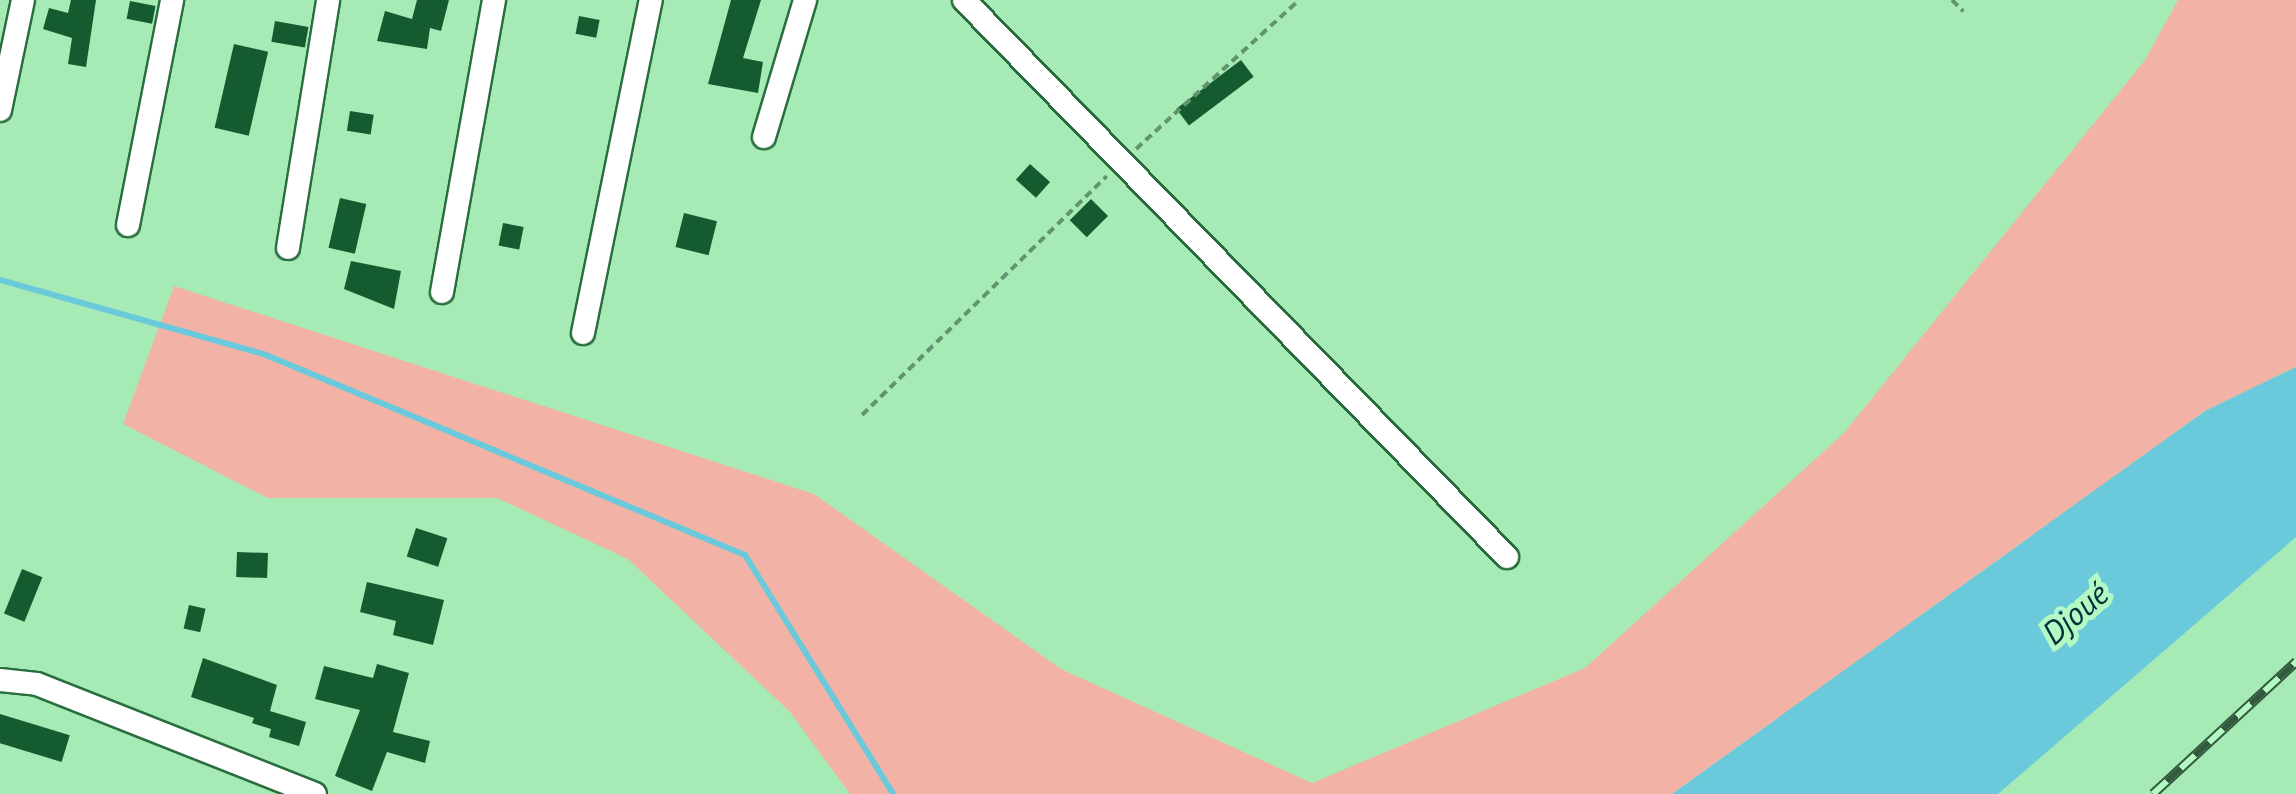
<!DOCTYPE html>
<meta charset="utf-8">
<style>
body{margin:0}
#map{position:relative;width:2296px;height:794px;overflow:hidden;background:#a6ebb6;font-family:"PT Sans",sans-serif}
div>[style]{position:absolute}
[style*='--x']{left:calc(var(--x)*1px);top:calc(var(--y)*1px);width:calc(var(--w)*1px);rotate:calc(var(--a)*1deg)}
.green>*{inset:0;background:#f2b3a6}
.water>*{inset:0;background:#6acadc}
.stream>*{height:6px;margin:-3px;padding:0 3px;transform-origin:3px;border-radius:3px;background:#6acadc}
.building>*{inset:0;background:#145c2f;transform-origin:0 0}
.path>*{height:4px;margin-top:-2px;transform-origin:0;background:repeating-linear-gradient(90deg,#62956f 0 8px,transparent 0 13px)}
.roads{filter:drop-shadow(2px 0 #2a6e40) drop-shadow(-2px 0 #2a6e40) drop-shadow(0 2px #2a6e40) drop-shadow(0 -2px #2a6e40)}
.street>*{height:22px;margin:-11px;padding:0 11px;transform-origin:11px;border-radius:11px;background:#fff}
.rail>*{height:10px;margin-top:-5px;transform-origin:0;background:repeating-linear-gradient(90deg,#b3f9c3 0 19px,#32593d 0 38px);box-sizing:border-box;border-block:2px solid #32593d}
span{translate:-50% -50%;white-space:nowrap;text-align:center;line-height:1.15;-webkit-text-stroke:10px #b3f9c3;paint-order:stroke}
.water-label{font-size:32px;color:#013239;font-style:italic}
</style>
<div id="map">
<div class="green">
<i style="clip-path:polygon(2178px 0,2296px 0,2296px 367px,2205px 411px,1672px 794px,850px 794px,790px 712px,628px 559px,497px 498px,268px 498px,123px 424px,174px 286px,814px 494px,1061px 669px,1312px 783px,1585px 668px,1844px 433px,2145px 60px)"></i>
</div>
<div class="water">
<i style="clip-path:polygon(2296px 367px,2296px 537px,1998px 794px,1672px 794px,2205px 411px)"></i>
</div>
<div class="stream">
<i style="--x:0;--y:280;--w:276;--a:15.7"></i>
<i style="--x:266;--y:355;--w:519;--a:22.66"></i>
<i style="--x:745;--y:555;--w:281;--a:58.2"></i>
</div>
<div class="building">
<i style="clip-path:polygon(71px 0,96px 0,86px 67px,68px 64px,72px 38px,43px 29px,49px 8px,68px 13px)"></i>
<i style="clip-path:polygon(417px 0,449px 0,441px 31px,430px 28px,427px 49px,377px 41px,385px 11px,412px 19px)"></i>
<i style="clip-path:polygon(731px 0,761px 0,743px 58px,763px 62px,758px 93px,708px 84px)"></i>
<i style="left:130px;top:1px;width:26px;height:18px;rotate:11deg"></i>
<i style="left:579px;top:16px;width:21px;height:18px;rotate:11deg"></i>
<i style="left:275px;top:21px;width:34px;height:21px;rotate:10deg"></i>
<i style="left:234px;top:44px;width:35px;height:86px;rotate:13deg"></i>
<i style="left:1241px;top:60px;width:21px;height:81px;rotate:53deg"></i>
<i style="left:350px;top:111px;width:24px;height:20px;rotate:9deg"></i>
<i style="left:1030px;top:164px;width:27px;height:21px;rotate:42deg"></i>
<i style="left:340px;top:198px;width:27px;height:51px;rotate:13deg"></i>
<i style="left:1091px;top:199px;width:24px;height:30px;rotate:45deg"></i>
<i style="left:684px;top:213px;width:34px;height:35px;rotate:14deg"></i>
<i style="left:503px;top:223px;width:21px;height:23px;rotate:11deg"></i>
<i style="clip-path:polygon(351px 261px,401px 271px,394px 309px,344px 289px)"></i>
<i style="left:416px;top:528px;width:33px;height:30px;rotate:18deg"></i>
<i style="left:237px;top:552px;width:31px;height:25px;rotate:2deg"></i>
<i style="left:22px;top:569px;width:22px;height:48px;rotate:22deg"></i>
<i style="clip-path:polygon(367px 582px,444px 600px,433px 645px,393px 635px,396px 621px,360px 612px)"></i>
<i style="left:189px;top:605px;width:17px;height:24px;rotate:13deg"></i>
<i style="clip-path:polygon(203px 658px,277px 685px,270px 711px,306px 722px,299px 746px,269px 737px,271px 729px,252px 723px,254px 718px,191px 697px)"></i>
<i style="clip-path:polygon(377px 664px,409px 673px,393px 732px,430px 741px,425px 763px,387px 752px,372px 791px,335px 776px,360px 710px,315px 699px,324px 666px,373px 678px)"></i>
<i style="left:0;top:714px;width:73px;height:28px;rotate:17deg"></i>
</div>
<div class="path">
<i style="--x:1952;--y:0;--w:16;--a:45"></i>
<i style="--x:1136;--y:149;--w:221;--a:-42.4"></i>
<i style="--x:862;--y:415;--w:342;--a:-44.3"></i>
</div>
<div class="roads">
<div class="street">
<i style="--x:964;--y:0;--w:778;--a:45.73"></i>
<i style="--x:0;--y:110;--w:112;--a:-78.2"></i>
<i style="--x:764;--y:137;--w:143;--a:-73.3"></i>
<i style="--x:128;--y:225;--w:229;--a:-78.9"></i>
<i style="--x:288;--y:248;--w:251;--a:-80.8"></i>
<i style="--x:442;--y:292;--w:297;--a:-79.9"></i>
<i style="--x:583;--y:333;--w:340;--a:-78.5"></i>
<i style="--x:0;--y:680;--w:37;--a:6"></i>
<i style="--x:37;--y:684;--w:299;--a:21.6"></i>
</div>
</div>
<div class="rail">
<i style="--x:2153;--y:794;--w:195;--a:-42.7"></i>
</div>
<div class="water-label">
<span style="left:2075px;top:613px;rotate:-41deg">Djoué</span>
</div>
</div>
